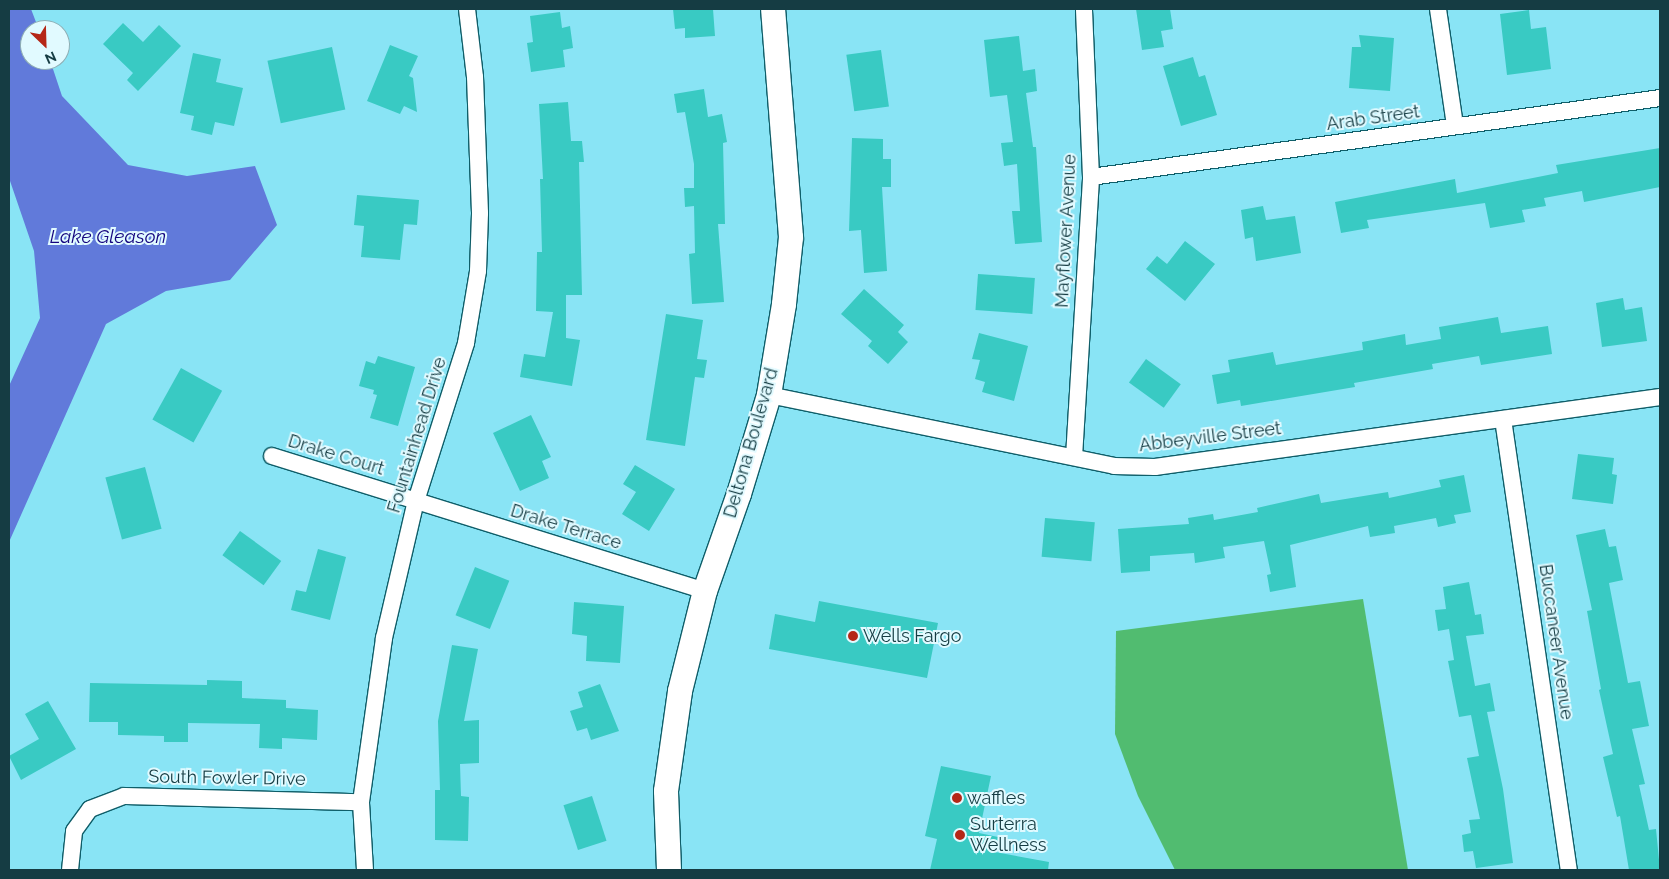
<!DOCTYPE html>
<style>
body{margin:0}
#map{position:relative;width:1669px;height:879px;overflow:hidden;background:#89e4f5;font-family:Raleway,sans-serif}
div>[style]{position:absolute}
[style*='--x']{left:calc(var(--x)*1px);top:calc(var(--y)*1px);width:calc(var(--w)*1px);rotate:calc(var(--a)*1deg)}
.forest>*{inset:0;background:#51bc70}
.water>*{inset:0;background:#617ada}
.building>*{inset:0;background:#39cac3;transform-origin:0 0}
.roads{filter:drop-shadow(1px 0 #0f5e69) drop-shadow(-1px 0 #0f5e69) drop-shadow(0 1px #0f5e69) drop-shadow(0 -1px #0f5e69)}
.street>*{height:16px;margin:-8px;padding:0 8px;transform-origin:8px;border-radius:8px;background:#fff}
.secondary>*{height:24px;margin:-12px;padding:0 12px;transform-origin:12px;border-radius:12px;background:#fff}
.dots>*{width:14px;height:14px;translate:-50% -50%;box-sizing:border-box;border:2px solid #e1faff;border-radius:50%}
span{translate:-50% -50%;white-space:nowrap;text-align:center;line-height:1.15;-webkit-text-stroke:4px #e1faff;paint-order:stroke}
.street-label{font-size:18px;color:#153c43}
.poi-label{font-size:18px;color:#153c43}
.left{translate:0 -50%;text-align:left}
.water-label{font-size:19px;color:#14047e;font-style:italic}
.frame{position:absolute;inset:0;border:10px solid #153c43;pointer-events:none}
.north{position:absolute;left:20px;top:20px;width:50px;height:50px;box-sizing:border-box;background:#e1faff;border:1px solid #8faeb4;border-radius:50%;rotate:156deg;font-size:14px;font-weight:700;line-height:20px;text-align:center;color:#153c43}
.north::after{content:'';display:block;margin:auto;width:18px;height:22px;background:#b52717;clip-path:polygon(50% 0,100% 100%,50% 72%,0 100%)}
</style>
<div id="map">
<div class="forest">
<i style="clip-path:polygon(1363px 599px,1408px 870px,1175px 870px,1138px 796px,1115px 734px,1116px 631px)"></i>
</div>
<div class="water">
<i style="clip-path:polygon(9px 9px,31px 9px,39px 30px,30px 30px,30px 60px,50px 60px,62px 96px,128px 165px,187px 176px,255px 166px,277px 225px,230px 280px,166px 291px,106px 324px,9px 542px,9px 386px,40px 318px,34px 251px,9px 178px)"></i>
</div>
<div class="building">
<i style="clip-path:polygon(673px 9px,713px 9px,715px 36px,685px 38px,685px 28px,675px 29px)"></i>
<i style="clip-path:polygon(1136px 9px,1170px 9px,1173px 29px,1161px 31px,1164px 47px,1142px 50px)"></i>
<i style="clip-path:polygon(1529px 10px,1531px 29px,1546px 27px,1551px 69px,1507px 75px,1500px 14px)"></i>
<i style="clip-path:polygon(560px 12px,562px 28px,570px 26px,573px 48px,563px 50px,565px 67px,531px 72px,527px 43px,533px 42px,530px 16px)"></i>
<i style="clip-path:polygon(123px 23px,143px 42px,159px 25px,181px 46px,138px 91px,127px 80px,133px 73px,103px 44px)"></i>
<i style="clip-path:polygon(1359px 35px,1394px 38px,1390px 91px,1349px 88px,1352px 47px,1361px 47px)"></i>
<i style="clip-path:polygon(1019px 36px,1023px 71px,1035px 69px,1037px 91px,1026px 93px,1033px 147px,1036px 147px,1042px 242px,1015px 244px,1012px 211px,1020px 211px,1017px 164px,1004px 166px,1001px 143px,1013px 142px,1007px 95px,990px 97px,984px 40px)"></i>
<i style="clip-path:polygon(390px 45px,418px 56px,409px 76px,413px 78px,417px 112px,404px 106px,400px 114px,367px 101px)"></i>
<i style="left:332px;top:47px;width:64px;height:66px;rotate:78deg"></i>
<i style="left:881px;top:50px;width:57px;height:35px;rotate:82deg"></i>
<i style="clip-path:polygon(193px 53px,221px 59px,216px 82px,243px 88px,234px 126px,215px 122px,212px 135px,191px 130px,194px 116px,180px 113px)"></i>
<i style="clip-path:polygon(1193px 57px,1199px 77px,1205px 75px,1217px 115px,1181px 126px,1163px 66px)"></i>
<i style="clip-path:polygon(704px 89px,708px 117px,722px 114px,727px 142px,723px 143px,725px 224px,718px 224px,724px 302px,692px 304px,689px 254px,695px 253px,694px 206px,685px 207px,684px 188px,694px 188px,694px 164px,685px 112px,677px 113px,674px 94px)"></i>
<i style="clip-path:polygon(568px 102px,571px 141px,582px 141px,584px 162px,579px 162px,582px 295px,566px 295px,566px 338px,580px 340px,572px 386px,520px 377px,524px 354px,545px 357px,553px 312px,536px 311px,537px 252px,542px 252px,540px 179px,543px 179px,539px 104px)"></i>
<i style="clip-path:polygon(852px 138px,883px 139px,883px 159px,891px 159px,891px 187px,882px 187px,887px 271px,864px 273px,861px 230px,849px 231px)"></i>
<i style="clip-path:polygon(1660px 148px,1660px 187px,1584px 202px,1582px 191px,1544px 198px,1546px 206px,1522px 210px,1525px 222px,1490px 228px,1485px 203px,1367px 220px,1369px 228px,1341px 233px,1335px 202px,1455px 179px,1457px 193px,1558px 173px,1556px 165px)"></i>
<i style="clip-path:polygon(357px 195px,419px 200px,417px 225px,404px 224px,400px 260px,361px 257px,364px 226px,354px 225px)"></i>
<i style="clip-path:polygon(1263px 206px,1266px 220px,1295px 216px,1301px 253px,1256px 261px,1253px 237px,1245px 239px,1241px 210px)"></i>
<i style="clip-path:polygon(1185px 241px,1215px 264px,1185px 301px,1146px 269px,1157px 256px,1167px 264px)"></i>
<i style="left:978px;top:274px;width:57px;height:36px;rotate:4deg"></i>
<i style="clip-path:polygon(864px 289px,904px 325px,898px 332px,908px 342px,888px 364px,868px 346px,872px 341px,841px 314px)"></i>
<i style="clip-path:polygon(1623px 298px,1625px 310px,1642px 307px,1647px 341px,1602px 347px,1596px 303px)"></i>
<i style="clip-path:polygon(666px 314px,703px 320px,697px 359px,707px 360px,704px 378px,695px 377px,685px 446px,646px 440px)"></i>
<i style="clip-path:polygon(1498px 317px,1501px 333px,1548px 326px,1552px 354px,1481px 365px,1479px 356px,1432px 364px,1433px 369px,1354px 383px,1355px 387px,1241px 406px,1240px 400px,1217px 404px,1212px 375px,1230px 372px,1228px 360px,1273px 352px,1276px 365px,1363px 350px,1362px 342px,1405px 334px,1406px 345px,1441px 339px,1439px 327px)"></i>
<i style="clip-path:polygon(979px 333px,1028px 346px,1014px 401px,982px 392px,985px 382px,975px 379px,980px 360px,972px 359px)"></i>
<i style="clip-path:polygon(378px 356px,415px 367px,398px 426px,370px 418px,377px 395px,373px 394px,374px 390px,359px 386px,366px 361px,375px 364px)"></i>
<i style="left:1146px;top:359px;width:43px;height:29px;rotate:36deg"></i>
<i style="left:181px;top:368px;width:47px;height:59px;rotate:29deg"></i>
<i style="clip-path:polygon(531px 415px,551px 457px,542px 461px,549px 478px,520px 491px,493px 433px)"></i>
<i style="clip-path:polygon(1578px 454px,1614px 458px,1612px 474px,1617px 475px,1613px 504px,1572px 499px)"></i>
<i style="clip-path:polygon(635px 465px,675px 489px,649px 531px,622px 514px,636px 492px,623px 484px)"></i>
<i style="left:145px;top:467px;width:64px;height:41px;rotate:75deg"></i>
<i style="clip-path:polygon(1464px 475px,1471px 512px,1454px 515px,1456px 523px,1438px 527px,1436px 518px,1394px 526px,1395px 533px,1370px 537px,1368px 526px,1290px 545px,1296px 587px,1270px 592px,1267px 575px,1271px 574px,1264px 541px,1223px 547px,1225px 558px,1195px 563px,1194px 553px,1150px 556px,1150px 571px,1121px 573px,1118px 529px,1189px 524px,1188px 518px,1213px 514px,1214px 520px,1258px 512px,1257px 508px,1319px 494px,1321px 503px,1388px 492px,1389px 498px,1441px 487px,1439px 480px)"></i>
<i style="left:1045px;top:518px;width:50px;height:39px;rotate:5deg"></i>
<i style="clip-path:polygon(1605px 529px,1609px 547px,1616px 546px,1623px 580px,1609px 583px,1628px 683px,1640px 681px,1649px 726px,1632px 729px,1645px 784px,1639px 785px,1649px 830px,1656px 829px,1660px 870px,1629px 870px,1620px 816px,1617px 817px,1603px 757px,1613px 754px,1599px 690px,1601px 689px,1587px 611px,1592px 610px,1576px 535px)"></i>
<i style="left:240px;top:531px;width:51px;height:30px;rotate:36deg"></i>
<i style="clip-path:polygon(318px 549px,346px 557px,330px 620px,291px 610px,296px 590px,306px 592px)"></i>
<i style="left:475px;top:567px;width:37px;height:52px;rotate:22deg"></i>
<i style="clip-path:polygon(1469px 582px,1475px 615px,1481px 614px,1484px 634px,1466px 636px,1475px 686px,1490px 683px,1495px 711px,1487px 712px,1503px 789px,1513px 863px,1476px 868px,1473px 851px,1464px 852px,1462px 835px,1471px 833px,1469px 820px,1480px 819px,1467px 758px,1479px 756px,1471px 715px,1459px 717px,1448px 661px,1454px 660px,1449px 629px,1438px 631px,1435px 610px,1446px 609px,1443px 587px)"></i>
<i style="clip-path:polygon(819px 601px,938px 623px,927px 678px,769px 649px,775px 614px,815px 622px)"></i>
<i style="clip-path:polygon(574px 602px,624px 606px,620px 663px,586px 661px,587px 636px,572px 634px)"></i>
<i style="clip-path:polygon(452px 645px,478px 649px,464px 721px,479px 720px,479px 763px,460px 764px,461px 796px,469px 797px,468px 841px,435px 840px,435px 790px,440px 790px,438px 721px)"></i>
<i style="clip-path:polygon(207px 680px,242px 681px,242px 698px,286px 700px,286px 708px,318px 710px,317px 740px,282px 738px,282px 749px,259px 748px,260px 724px,188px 723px,188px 742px,164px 742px,164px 736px,118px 735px,118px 722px,89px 722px,90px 683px,207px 685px)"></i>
<i style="clip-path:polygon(600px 684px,619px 731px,591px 740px,587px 728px,577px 731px,570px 711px,583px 707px,578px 692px)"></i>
<i style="clip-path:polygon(48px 701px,76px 749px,21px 780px,9px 756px,39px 739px,25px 714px)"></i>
<i style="clip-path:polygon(941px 766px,991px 776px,979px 833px,998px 837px,995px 852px,1049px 862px,1048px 870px,930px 870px,937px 839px,925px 836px)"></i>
<i style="left:592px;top:796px;width:47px;height:30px;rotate:72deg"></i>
</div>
<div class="roads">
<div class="street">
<i style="--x:1438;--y:9;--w:118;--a:81.7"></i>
<i style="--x:1091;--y:177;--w:574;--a:-7.9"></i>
<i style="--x:769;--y:395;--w:352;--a:11.6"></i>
<i style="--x:1114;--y:466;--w:41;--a:1.4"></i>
<i style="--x:1155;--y:467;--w:510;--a:-7.89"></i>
<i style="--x:1503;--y:419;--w:456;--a:81.7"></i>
<i style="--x:272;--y:456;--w:454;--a:17.3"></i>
<i style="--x:1074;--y:457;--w:281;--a:-86.5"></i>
<i style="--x:1091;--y:177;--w:168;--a:-92.4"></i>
<i style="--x:70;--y:870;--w:39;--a:-84"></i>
<i style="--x:74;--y:831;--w:27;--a:-54"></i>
<i style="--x:90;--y:809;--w:36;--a:-21"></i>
<i style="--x:124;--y:796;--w:237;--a:1.5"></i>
<i style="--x:365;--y:870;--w:68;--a:-93.4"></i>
<i style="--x:361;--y:802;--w:166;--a:-82"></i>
<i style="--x:384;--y:638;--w:141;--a:-76.9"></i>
<i style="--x:416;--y:501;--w:166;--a:-72.4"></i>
<i style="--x:466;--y:343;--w:73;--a:-80.5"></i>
<i style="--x:478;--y:271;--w:58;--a:-88"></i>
<i style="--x:480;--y:213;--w:136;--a:-92.1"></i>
<i style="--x:475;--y:77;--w:68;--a:-96.7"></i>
</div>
<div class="secondary">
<i style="--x:669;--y:870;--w:79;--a:-92.2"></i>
<i style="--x:666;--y:791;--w:101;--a:-82"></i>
<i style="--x:680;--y:691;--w:103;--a:-76"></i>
<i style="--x:705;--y:591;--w:103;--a:-70.7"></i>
<i style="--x:739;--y:494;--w:103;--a:-73.1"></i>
<i style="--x:769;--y:395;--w:92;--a:-80.6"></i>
<i style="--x:784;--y:304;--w:67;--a:-84"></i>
<i style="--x:791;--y:237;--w:229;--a:-94.5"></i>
</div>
</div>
<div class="dots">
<i style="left:853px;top:636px;background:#b52717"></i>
<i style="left:957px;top:798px;background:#b52717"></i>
<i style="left:960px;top:835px;background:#b52717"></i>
</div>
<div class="street-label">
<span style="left:1373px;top:118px;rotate:-8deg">Arab Street</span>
<span style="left:1066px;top:231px;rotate:-87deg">Mayflower Avenue</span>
<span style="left:417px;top:435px;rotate:-73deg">Fountainhead Drive</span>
<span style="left:1210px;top:437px;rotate:-7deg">Abbeyville Street</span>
<span style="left:751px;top:443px;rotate:-74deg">Deltona Boulevard</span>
<span style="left:336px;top:455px;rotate:17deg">Drake Court</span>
<span style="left:566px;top:527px;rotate:17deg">Drake Terrace</span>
<span style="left:1556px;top:642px;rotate:82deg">Buccaneer Avenue</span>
<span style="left:227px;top:778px;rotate:1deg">South Fowler Drive</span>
</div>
<div class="poi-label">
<span class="left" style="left:863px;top:636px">Wells Fargo</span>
<span class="left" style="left:967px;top:798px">waffles</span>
<span class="left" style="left:970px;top:835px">Surterra<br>Wellness</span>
</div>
<div class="water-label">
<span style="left:108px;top:237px">Lake Gleason</span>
</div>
<div class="frame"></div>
<div class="north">N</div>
</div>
